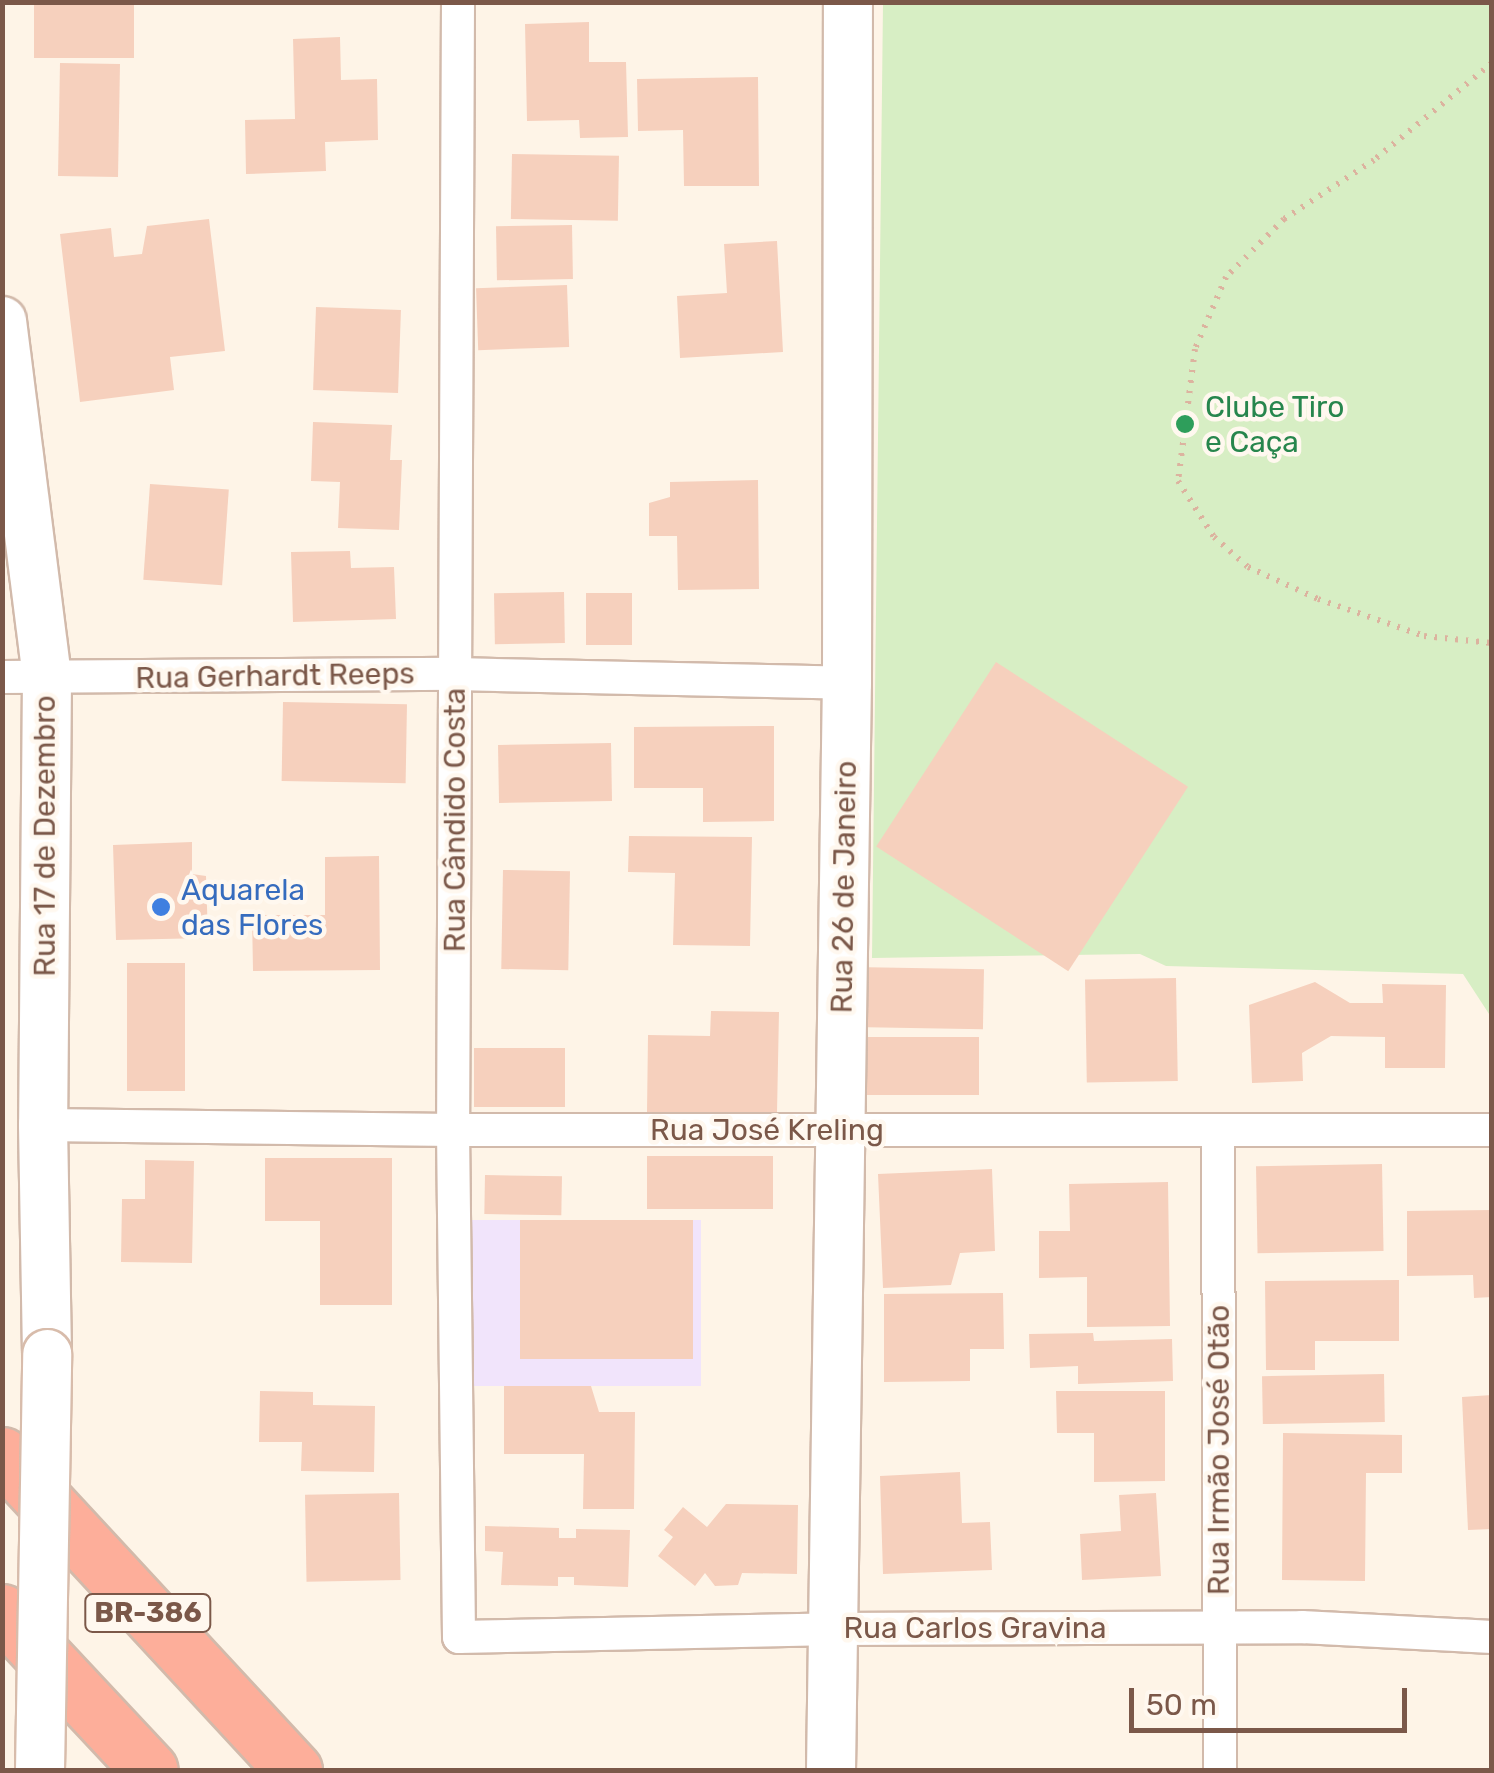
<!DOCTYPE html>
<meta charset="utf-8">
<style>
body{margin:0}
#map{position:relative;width:1494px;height:1773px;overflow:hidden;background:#fef4e7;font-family:Rubik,sans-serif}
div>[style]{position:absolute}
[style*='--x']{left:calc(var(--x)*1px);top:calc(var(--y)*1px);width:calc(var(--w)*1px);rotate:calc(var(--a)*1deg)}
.education>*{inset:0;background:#f1e4fb;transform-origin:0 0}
.green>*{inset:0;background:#d7eec4}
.building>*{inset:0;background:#f6d0bd;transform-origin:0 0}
.path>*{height:6px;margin-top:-3px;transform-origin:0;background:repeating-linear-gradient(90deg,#dcb39f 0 2.5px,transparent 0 10.5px)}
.roads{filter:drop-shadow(2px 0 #d2baab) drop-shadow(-2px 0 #d2baab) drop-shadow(0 2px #d2baab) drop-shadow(0 -2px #d2baab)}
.street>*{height:32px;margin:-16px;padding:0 16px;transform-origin:16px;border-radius:16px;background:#fff}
.secondary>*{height:48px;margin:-24px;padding:0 24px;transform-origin:24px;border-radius:24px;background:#fff}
.highway>*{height:55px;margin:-27.5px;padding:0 27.5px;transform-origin:27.5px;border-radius:27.5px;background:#fdae9a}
.bridges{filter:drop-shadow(2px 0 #d8bcab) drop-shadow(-2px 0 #d8bcab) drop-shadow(0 2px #d8bcab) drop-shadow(0 -2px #d8bcab)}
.secondary-bridge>*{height:48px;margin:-24px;padding:0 24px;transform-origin:24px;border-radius:24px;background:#fff}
.dots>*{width:28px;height:28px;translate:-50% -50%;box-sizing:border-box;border:5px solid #fff8ef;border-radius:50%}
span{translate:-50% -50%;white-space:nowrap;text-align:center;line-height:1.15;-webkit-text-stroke:9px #fff8ef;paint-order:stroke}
.shield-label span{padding:2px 8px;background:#fff8ef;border:2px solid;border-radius:8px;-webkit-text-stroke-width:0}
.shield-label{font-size:28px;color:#7b5849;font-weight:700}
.leisure-label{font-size:30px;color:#27864d}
.left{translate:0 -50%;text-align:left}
.street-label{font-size:30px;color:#7b5849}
.shop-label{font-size:30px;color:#366cbe}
.frame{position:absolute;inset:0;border:5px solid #7b5849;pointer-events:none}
.scale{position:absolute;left:1129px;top:1688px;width:278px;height:45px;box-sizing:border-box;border:5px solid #7b5849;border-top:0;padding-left:12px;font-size:30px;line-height:35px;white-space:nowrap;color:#7b5849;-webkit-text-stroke:8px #fff8ef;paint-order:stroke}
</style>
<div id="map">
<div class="education">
<i style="left:465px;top:1220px;width:236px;height:166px"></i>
</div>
<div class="green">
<i style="clip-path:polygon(883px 3px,1491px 3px,1491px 1017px,1463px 974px,1166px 966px,1140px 954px,872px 958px)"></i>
</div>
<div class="building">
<i style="left:34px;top:2px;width:100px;height:56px"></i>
<i style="clip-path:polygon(589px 22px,589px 62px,626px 62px,628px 137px,580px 138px,579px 120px,527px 121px,525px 24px)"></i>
<i style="clip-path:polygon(340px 37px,341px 80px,377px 79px,378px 140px,325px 142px,326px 171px,246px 174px,245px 120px,295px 119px,293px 39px)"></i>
<i style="left:60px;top:63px;width:60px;height:113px;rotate:1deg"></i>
<i style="clip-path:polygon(758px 77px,759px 186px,684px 186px,683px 130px,638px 131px,637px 79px)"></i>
<i style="left:512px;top:154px;width:107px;height:65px;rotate:1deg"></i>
<i style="clip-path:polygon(209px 219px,225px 351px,170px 357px,174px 390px,80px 402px,60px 234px,111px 228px,114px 257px,142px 254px,147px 226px)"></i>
<i style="left:572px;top:225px;width:54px;height:76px;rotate:89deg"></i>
<i style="clip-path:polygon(777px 241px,783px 352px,680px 358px,677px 296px,727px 293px,724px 244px)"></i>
<i style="left:567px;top:285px;width:62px;height:91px;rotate:88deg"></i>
<i style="left:316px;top:307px;width:85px;height:83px;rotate:2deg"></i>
<i style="clip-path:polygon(313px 422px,392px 425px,390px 460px,402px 460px,399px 530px,338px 528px,340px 482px,311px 481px)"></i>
<i style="clip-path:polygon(758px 480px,759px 589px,678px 590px,677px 536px,649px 536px,649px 503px,670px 497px,670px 482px)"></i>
<i style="left:150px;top:484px;width:79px;height:96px;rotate:4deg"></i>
<i style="clip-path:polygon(350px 551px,351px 568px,394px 567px,396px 619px,293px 622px,291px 552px)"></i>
<i style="left:564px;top:592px;width:51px;height:70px;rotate:89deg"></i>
<i style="left:632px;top:593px;width:52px;height:46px;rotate:90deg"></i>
<i style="left:996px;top:662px;width:229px;height:220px;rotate:33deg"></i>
<i style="left:283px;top:702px;width:124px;height:79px;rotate:1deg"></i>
<i style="clip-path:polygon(774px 726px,774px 821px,703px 822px,703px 788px,634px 788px,634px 727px)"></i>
<i style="left:611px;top:743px;width:58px;height:113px;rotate:89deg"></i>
<i style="clip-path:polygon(629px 836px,752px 837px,750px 946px,673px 945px,675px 873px,628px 872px)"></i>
<i style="clip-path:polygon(192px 842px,192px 874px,206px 876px,208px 938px,116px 940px,113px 845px)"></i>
<i style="clip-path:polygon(379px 856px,380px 970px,253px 971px,252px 915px,325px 915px,325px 857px)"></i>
<i style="left:503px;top:870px;width:67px;height:99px;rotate:1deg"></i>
<i style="left:185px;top:963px;width:128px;height:58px;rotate:90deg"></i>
<i style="left:854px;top:967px;width:130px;height:60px;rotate:1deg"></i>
<i style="left:1176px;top:978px;width:103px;height:91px;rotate:89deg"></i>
<i style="clip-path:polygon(1315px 982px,1350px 1003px,1383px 1003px,1382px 984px,1446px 985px,1445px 1068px,1385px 1068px,1385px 1037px,1331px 1036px,1302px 1053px,1303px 1081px,1252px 1083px,1249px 1005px)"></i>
<i style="clip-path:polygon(711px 1011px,779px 1012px,777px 1113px,647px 1112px,648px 1035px,710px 1036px)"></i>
<i style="left:979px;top:1037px;width:58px;height:128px;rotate:90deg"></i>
<i style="left:474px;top:1048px;width:91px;height:59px"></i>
<i style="left:773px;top:1156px;width:53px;height:126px;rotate:90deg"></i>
<i style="clip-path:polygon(265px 1158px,392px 1158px,392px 1305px,320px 1305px,320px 1221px,265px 1221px)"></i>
<i style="clip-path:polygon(145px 1160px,194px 1161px,192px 1263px,121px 1262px,122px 1199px,145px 1199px)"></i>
<i style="left:1382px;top:1164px;width:87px;height:126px;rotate:89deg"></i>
<i style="clip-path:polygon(992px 1169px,995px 1251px,960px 1253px,951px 1285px,883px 1288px,878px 1174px)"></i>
<i style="left:485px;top:1175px;width:77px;height:39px;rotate:1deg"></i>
<i style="clip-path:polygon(1168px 1182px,1170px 1326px,1087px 1327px,1087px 1277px,1039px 1278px,1039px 1231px,1070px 1231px,1069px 1184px)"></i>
<i style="clip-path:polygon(1492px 1210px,1492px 1297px,1474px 1298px,1473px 1275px,1407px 1276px,1407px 1211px)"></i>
<i style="left:520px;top:1220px;width:173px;height:139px"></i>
<i style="clip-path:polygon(1399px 1280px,1399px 1341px,1315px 1341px,1315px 1370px,1266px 1370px,1265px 1281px)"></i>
<i style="clip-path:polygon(1003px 1293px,1004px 1349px,970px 1349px,970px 1381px,884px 1382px,884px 1294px)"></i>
<i style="clip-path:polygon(1093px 1333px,1094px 1341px,1172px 1339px,1173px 1381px,1078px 1384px,1078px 1366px,1030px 1368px,1029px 1334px)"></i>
<i style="left:1384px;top:1374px;width:48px;height:122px;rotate:89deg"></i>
<i style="clip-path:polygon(504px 1386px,591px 1386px,599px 1412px,635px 1412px,634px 1509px,583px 1509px,584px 1454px,504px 1454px)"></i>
<i style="clip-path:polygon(260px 1391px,313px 1392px,313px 1405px,375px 1406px,374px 1472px,301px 1471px,302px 1442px,259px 1442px)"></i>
<i style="clip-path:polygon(1056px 1391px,1165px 1391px,1165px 1481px,1094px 1482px,1094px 1433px,1057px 1433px)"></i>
<i style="clip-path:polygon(1492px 1395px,1492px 1529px,1468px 1530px,1462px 1397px)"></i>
<i style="clip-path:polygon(1283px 1433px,1402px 1435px,1402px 1473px,1366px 1473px,1365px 1581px,1282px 1580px)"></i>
<i style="clip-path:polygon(960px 1472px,962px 1523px,990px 1522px,992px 1570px,883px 1574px,880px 1476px)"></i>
<i style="left:399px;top:1493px;width:87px;height:94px;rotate:89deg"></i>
<i style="clip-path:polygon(1156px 1493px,1161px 1576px,1082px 1580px,1080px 1534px,1121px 1531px,1119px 1495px)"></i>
<i style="clip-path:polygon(726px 1504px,798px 1505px,797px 1574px,742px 1573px,738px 1585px,715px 1586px,705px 1573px,695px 1586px,658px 1556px,673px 1537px,664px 1530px,683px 1507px,707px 1527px)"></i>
<i style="clip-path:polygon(485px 1526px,559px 1528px,559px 1538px,576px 1538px,576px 1529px,630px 1530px,628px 1587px,574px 1585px,574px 1577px,558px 1577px,558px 1586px,501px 1585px,503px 1552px,485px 1551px)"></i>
</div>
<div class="path">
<i style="--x:1492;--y:63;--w:153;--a:140.6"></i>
<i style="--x:1374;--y:160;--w:108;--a:146.8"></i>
<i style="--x:1284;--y:219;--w:82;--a:135"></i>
<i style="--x:1226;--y:277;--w:78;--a:113.3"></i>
<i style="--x:1195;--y:349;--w:133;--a:97.3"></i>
<i style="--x:1178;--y:481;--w:67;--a:57.3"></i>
<i style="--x:1214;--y:537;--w:45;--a:41.4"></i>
<i style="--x:1248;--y:567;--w:77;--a:24.6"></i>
<i style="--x:1318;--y:599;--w:112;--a:19.2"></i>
<i style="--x:1424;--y:636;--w:68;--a:5.9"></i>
</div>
<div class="roads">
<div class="street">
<i style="--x:458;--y:2;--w:1128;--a:90.25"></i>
<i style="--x:453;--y:1130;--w:507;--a:89.32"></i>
<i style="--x:459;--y:1637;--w:376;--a:-1.2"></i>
<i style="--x:835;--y:1629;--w:467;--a:-0.2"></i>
<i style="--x:1302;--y:1627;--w:190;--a:3"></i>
<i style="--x:2;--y:677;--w:454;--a:-0.4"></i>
<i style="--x:456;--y:674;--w:391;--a:1.3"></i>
<i style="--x:43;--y:1125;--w:410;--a:0.7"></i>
<i style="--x:453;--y:1130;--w:1039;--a:0"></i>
<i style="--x:1218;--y:1130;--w:640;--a:89.82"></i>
</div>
<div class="secondary">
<i style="--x:2;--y:321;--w:360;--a:82.8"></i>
<i style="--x:47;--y:678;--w:447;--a:90.5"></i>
<i style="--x:43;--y:1125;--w:229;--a:89"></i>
<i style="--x:831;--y:1770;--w:1087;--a:-89.16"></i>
<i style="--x:847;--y:683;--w:681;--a:-89.92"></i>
</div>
<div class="highway">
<i style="--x:2;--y:1455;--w:430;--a:47.2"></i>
<i style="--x:2;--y:1612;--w:216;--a:46.9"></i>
</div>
</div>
<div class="bridges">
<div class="secondary-bridge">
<i style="--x:40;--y:1770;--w:416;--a:-89"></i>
</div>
</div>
<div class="dots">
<i style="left:1185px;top:424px;background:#2e9e5b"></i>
<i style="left:161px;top:907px;background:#3f7fe0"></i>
</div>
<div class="shield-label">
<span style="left:148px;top:1613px">BR-386</span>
</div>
<div class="leisure-label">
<span class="left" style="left:1205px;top:424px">Clube Tiro<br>e Caça</span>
</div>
<div class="street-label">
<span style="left:275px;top:676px;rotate:-1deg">Rua Gerhardt Reeps</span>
<span style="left:455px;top:820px;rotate:-90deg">Rua Cândido Costa</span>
<span style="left:45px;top:836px;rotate:-90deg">Rua 17 de Dezembro</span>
<span style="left:844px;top:887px;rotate:-89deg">Rua 26 de Janeiro</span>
<span style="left:767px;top:1130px">Rua José Kreling</span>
<span style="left:1219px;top:1450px;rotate:-90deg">Rua Irmão José Otão</span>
<span style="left:975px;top:1628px">Rua Carlos Gravina</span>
</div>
<div class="shop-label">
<span class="left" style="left:181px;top:907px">Aquarela<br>das Flores</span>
</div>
<div class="frame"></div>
<div class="scale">50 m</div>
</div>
